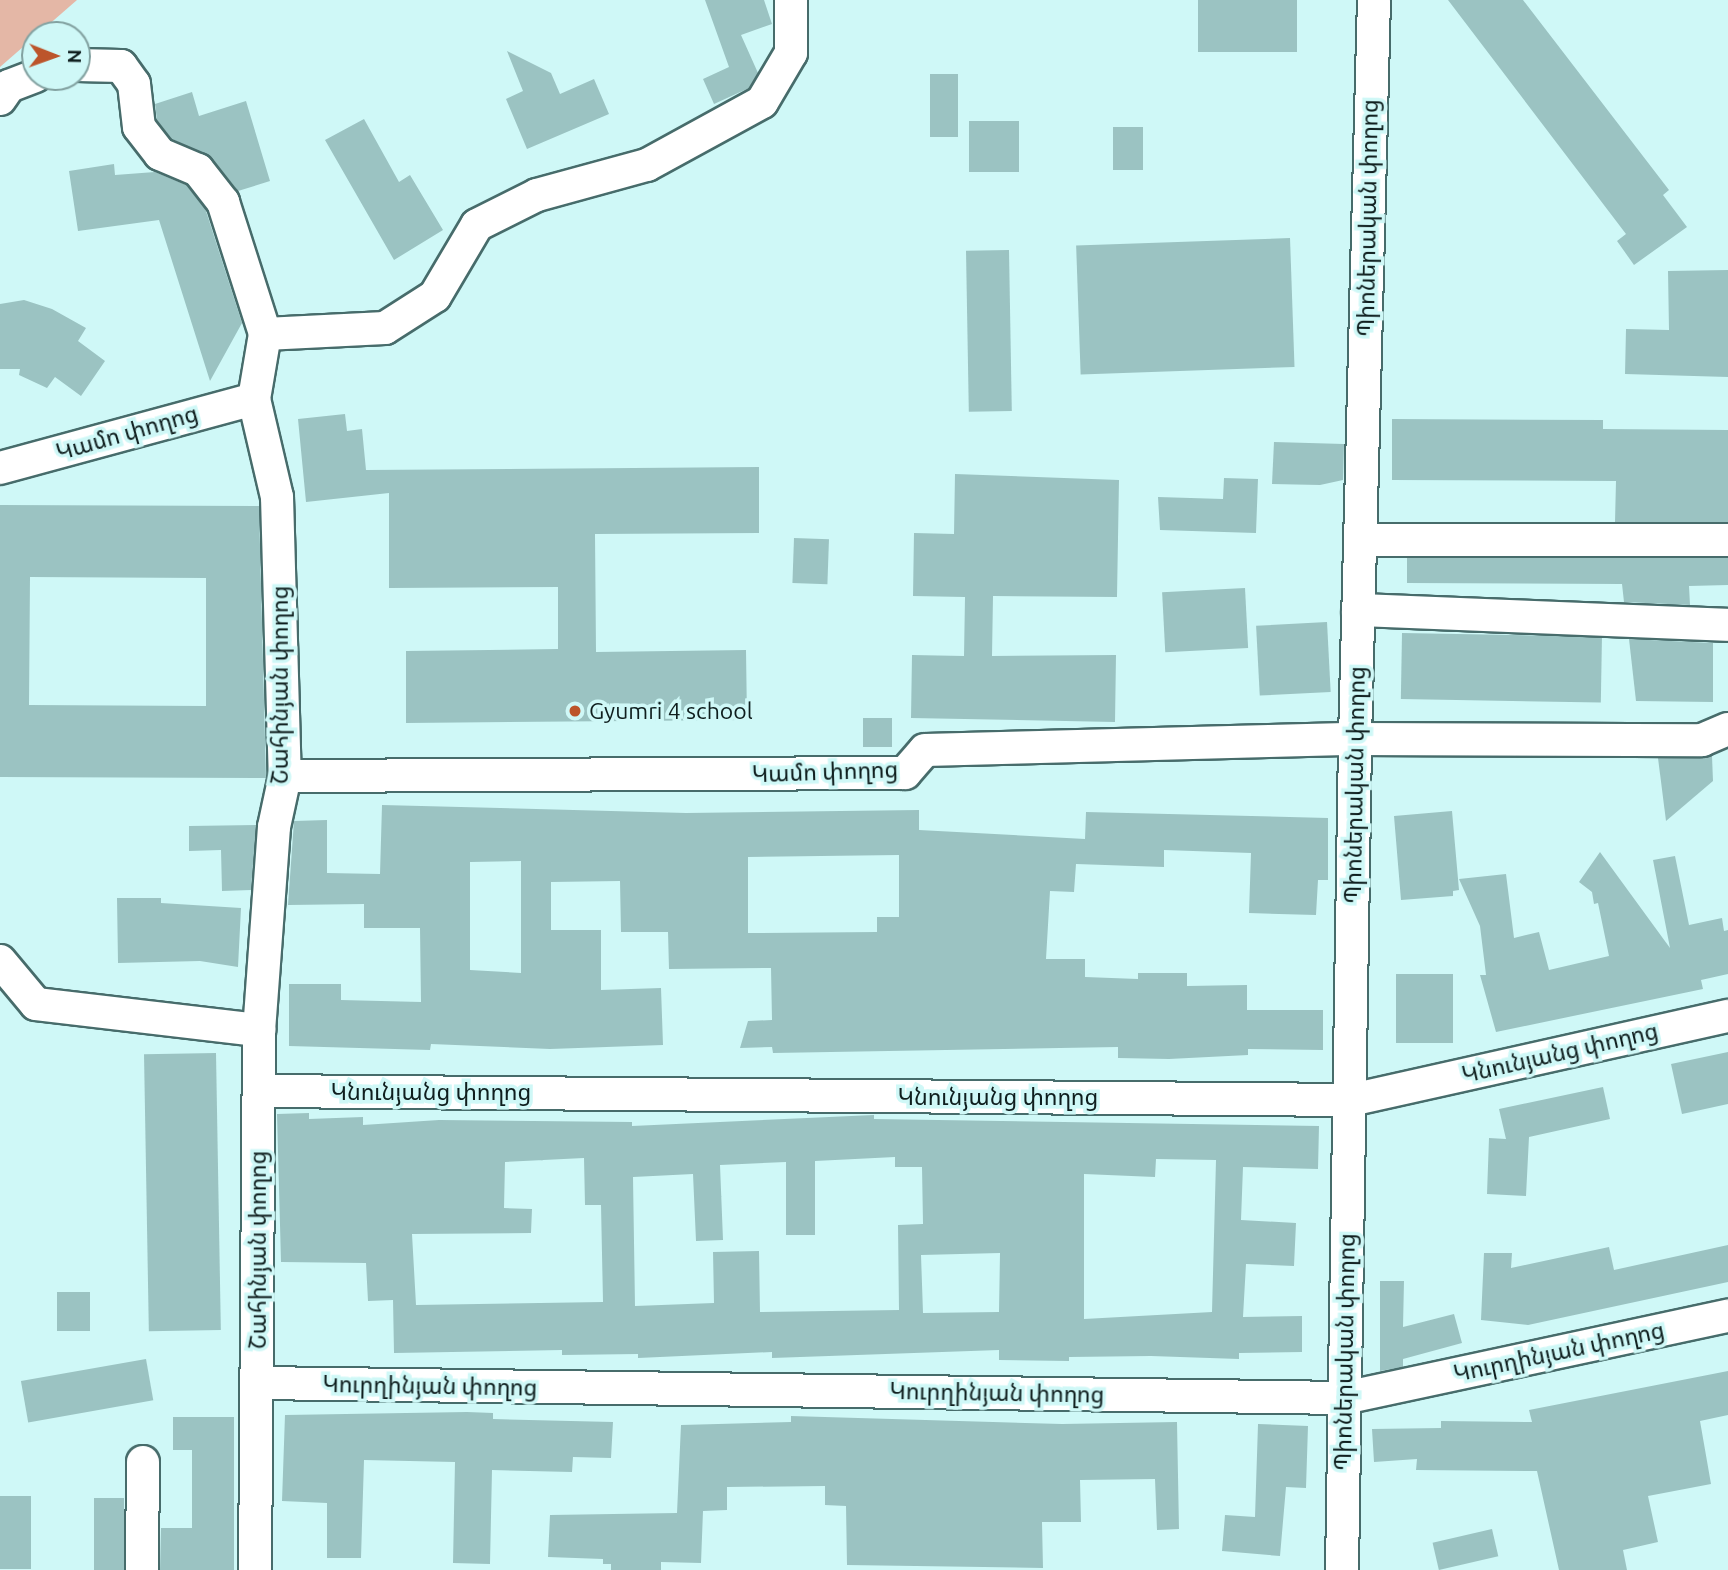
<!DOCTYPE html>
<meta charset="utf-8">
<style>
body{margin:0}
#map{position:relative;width:1728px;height:1570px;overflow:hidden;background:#cff8f7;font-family:Ubuntu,"Noto Sans Armenian",sans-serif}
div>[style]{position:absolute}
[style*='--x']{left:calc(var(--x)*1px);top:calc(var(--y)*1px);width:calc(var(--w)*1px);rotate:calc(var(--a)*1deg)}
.green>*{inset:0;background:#e4b7a6}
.building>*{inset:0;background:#9bc3c2;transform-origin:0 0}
.roads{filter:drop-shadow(2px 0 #476c6b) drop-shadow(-2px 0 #476c6b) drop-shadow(0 2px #476c6b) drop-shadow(0 -2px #476c6b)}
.street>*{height:32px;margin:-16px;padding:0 16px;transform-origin:16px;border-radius:16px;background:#fff}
.dots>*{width:19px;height:19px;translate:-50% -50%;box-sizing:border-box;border:4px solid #cff8f7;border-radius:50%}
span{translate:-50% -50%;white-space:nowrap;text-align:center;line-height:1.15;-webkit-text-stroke:7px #cff8f7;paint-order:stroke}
.street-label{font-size:23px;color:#0f1e1e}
.poi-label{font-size:23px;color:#0f1e1e}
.left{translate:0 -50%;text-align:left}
.north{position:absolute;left:21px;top:21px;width:70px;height:70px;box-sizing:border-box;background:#cff8f7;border:2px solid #82a1a0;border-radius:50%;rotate:91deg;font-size:19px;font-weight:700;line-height:28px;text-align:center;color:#0f1e1e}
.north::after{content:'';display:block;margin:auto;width:24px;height:32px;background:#bc552b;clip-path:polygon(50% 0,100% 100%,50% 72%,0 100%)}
</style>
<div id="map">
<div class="green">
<i style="clip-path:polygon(0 0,77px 0,0 67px)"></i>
</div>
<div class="building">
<i style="clip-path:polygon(705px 0,764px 0,772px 24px,741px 35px,758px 73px,749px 88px,714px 104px,703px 79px,729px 67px)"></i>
<i style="left:1198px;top:0;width:99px;height:52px"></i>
<i style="clip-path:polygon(1448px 0,1523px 0,1669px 190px,1663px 195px,1687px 227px,1634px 265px,1617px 241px,1626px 234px)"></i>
<i style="clip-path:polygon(507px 51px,551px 73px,560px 94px,594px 79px,609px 114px,527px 149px,506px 99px,523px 91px)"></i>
<i style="left:930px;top:74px;width:28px;height:63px"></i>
<i style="clip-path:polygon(192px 92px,199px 116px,246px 101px,270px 181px,238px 191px,212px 158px,172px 139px,157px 120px,155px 104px)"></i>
<i style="clip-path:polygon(364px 119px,399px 182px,410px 175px,443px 230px,394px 260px,325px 140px)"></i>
<i style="left:969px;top:121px;width:50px;height:51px"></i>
<i style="left:1113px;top:127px;width:30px;height:43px"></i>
<i style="clip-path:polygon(114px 164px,115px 175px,155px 172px,186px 185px,205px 208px,242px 323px,210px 381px,159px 220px,78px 231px,69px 171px)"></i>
<i style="left:1290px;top:238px;width:129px;height:214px;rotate:88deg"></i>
<i style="left:1009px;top:250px;width:161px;height:43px;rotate:89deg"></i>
<i style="clip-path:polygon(1728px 270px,1728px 377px,1625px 374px,1626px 329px,1669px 330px,1668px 271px)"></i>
<i style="clip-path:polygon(24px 300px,52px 309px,86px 328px,78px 341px,105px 361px,81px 396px,55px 377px,47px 388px,19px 375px,20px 369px,0 369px,0 304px)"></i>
<i style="clip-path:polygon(345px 414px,347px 431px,362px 429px,366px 470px,759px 467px,759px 533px,595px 534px,596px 652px,746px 650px,747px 720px,406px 723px,406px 651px,558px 649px,558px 587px,389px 588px,389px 493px,306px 502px,298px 419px)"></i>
<i style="clip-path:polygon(1392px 419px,1603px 420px,1603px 429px,1728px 430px,1728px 522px,1615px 522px,1616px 481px,1392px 480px)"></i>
<i style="clip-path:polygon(1274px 442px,1344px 444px,1343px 480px,1320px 485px,1272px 484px)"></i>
<i style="clip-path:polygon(955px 474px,1119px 480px,1117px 597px,993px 596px,992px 656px,1116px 655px,1115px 722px,911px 718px,912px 655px,964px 656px,965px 597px,913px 596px,914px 533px,954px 534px)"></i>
<i style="clip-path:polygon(1224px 478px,1258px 479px,1256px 533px,1160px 530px,1158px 497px,1223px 499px)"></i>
<i style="clip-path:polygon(evenodd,0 505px,259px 506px,266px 778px,0 777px,0 505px,30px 577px,206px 578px,206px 706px,29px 705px,30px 577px)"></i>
<i style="left:794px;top:538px;width:35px;height:45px;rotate:2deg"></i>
<i style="clip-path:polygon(1407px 558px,1728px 558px,1728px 585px,1689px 586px,1690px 605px,1624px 602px,1622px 584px,1407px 583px)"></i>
<i style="left:1245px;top:588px;width:60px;height:83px;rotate:87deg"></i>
<i style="left:1327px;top:622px;width:70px;height:71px;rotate:87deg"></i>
<i style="left:1402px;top:633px;width:200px;height:66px;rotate:1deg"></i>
<i style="clip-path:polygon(1629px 639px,1713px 643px,1713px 702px,1636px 701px)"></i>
<i style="left:863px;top:718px;width:29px;height:29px"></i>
<i style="clip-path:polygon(1712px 756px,1713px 781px,1666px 821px,1658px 758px)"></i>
<i style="clip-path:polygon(evenodd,382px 805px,686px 813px,919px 810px,919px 830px,1085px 839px,1086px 812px,1328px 818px,1328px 880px,1318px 880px,1316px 915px,1249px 913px,1251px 853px,1164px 850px,1164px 867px,1076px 864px,1074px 892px,1050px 891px,1046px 959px,1085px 959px,1085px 977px,1138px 979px,1138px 973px,1187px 973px,1187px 986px,1247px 985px,1247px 1010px,1323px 1010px,1323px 1050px,1248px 1049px,1248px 1055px,1169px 1059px,1118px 1058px,1118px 1047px,773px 1053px,772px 1047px,740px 1048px,748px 1021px,772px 1020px,771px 968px,669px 969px,668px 932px,621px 932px,620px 881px,551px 882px,551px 930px,601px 930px,601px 990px,661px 988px,663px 1045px,550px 1049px,431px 1044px,430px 1050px,289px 1046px,289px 984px,341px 984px,341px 1000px,421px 1002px,420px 928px,364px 928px,364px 904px,288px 905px,294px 821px,327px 820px,327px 873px,380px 874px,382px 805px,899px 855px,899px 917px,877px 917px,877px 932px,748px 933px,748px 857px,899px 855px,382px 805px,521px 861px,521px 973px,470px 970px,470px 862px,521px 861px)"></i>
<i style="clip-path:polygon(1452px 811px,1459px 890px,1453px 891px,1453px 896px,1401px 900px,1394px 816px)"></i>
<i style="clip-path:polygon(256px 825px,251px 890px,222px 891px,221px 850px,189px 851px,189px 826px)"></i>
<i style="clip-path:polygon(1600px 852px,1670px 948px,1653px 860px,1675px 856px,1689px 925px,1722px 918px,1724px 931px,1728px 930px,1728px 974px,1701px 980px,1703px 989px,1496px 1032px,1480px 975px,1486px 975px,1480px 926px,1459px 879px,1506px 874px,1514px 938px,1539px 932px,1549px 970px,1609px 956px,1598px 903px,1594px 904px,1592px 892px,1579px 882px)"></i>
<i style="clip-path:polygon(117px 898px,161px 898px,161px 903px,241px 908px,238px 967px,200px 961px,118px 963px)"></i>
<i style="left:1396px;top:974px;width:57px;height:69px"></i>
<i style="clip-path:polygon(1728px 1052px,1728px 1104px,1682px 1114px,1671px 1064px)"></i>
<i style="left:216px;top:1053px;width:277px;height:72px;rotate:89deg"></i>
<i style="clip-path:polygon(1603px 1087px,1610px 1119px,1529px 1137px,1526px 1196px,1487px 1194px,1489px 1138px,1506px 1139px,1499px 1109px)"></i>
<i style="clip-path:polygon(evenodd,309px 1113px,309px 1119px,363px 1117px,363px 1125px,439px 1120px,632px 1122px,632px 1126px,874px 1115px,874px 1119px,1319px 1126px,1318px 1169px,1243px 1167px,1241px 1220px,1296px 1223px,1294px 1266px,1246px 1264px,1243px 1317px,1302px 1316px,1302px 1352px,1239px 1353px,1239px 1359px,1151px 1356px,1069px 1357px,1069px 1361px,999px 1360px,999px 1350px,772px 1358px,772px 1352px,638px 1358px,638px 1354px,562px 1355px,562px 1350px,394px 1353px,393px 1300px,368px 1301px,366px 1263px,281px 1262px,277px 1114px,309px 1113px,895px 1157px,895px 1167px,922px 1167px,923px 1224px,898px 1225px,899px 1310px,760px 1312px,759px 1251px,713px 1252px,714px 1303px,635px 1306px,633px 1177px,693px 1174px,696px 1241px,723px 1240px,720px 1165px,786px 1162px,786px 1235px,815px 1235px,815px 1161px,895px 1157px,309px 1113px,584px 1158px,585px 1205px,601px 1205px,603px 1302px,416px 1305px,412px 1234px,531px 1233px,532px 1209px,504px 1208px,505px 1162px,584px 1158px,309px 1113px,1156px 1159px,1216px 1160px,1212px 1312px,1084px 1319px,1084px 1174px,1155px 1177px,1156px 1159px,309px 1113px,1000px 1253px,999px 1312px,923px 1313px,921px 1255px,1000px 1253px)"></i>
<i style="clip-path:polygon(1728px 1245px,1728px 1282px,1528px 1325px,1481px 1320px,1484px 1253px,1512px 1253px,1511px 1268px,1609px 1247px,1614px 1270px)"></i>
<i style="clip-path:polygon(1380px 1281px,1404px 1281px,1403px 1327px,1454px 1314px,1462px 1343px,1403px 1359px,1403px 1367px,1380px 1371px)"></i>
<i style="left:57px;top:1292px;width:33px;height:39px"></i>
<i style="left:146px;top:1359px;width:42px;height:127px;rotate:80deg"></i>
<i style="clip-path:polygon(1728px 1371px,1728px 1415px,1700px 1421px,1711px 1484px,1648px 1496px,1658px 1542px,1623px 1550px,1627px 1570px,1559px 1570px,1537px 1471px,1416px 1470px,1417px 1459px,1374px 1462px,1372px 1429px,1441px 1428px,1441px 1421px,1532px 1422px,1529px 1410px)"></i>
<i style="clip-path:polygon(467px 1412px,493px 1413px,493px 1419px,613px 1422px,611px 1458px,573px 1457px,572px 1472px,492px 1470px,490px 1564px,453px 1563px,455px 1462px,364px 1460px,361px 1558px,327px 1558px,327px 1503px,282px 1501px,285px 1415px)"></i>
<i style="clip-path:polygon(791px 1416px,1062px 1424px,1177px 1422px,1179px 1529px,1157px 1530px,1155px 1479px,1080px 1480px,1081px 1522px,1042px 1522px,1043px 1568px,847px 1565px,846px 1506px,825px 1505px,825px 1486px,727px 1487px,727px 1510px,703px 1511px,701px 1563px,661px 1562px,661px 1570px,611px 1570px,611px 1564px,603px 1564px,603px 1559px,548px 1557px,550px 1515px,677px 1513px,681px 1425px,791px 1422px)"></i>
<i style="clip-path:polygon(173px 1417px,234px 1417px,234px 1570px,160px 1570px,161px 1528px,192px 1528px,192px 1450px,173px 1450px)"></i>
<i style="clip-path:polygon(1258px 1424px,1308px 1426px,1306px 1488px,1286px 1487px,1280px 1556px,1222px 1551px,1225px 1515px,1255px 1517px)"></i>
<i style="left:0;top:1496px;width:31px;height:73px"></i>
<i style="left:94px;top:1498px;width:30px;height:72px"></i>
<i style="left:1492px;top:1529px;width:28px;height:61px;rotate:77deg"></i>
</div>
<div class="roads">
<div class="street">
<i style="--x:77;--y:65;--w:44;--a:1.3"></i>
<i style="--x:121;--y:66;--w:22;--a:54"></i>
<i style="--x:134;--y:84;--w:43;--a:83.4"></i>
<i style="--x:139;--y:127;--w:34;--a:52"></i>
<i style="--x:160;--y:154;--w:41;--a:22.8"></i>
<i style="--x:198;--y:170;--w:41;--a:52"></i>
<i style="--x:223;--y:202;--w:139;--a:72.3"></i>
<i style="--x:265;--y:334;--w:66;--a:99.6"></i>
<i style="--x:254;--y:399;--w:101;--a:76.8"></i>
<i style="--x:277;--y:497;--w:279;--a:88.4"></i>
<i style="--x:285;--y:776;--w:52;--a:102.2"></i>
<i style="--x:274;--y:827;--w:204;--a:94.2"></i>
<i style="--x:259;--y:1030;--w:540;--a:90.42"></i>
<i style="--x:0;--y:99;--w:16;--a:-55"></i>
<i style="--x:9;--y:86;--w:28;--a:-21"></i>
<i style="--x:265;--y:334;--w:120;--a:-2.9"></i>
<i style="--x:385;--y:328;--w:59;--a:-32.6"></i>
<i style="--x:435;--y:296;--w:82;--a:-59.4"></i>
<i style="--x:477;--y:225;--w:67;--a:-26.6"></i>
<i style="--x:537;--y:195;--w:114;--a:-15.3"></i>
<i style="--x:647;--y:165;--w:131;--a:-28.7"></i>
<i style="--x:762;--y:102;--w:57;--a:-59.4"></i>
<i style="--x:791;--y:53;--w:53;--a:-90"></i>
<i style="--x:0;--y:468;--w:263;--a:-15.2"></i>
<i style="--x:1360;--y:540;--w:368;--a:0"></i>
<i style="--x:1358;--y:610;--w:370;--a:2.3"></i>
<i style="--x:285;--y:776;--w:620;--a:-0.28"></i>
<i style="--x:905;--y:773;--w:30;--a:-49"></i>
<i style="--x:925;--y:750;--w:430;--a:-1.5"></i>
<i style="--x:1355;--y:739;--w:347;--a:0.2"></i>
<i style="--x:1702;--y:740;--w:28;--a:-23"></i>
<i style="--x:0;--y:961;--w:56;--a:50.1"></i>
<i style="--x:36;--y:1004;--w:225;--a:6.7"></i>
<i style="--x:259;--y:1091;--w:1092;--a:0.47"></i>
<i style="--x:1351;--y:1100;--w:386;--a:-12.6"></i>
<i style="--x:258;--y:1383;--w:1086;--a:0.79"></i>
<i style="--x:1344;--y:1398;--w:393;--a:-12.1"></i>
<i style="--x:142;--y:1570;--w:108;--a:-89.5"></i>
<i style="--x:1342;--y:1570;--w:831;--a:-89.1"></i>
<i style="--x:1355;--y:739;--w:739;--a:-88.53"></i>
</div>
</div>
<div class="dots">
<i style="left:575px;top:711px;background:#bc552b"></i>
</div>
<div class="street-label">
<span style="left:1368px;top:218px;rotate:-89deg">Պիոներական փողոց</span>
<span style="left:127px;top:433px;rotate:-16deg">Կամո փողոց</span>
<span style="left:280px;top:685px;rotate:-90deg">Շահինյան փողոց</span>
<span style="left:825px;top:772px;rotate:-2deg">Կամո փողոց</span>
<span style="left:1355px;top:785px;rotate:-89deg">Պիոներական փողոց</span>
<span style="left:1560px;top:1053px;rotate:-13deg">Կնունյանց փողոց</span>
<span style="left:431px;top:1092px">Կնունյանց փողոց</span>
<span style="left:998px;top:1097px">Կնունյանց փողոց</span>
<span style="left:258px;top:1250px;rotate:-90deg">Շահինյան փողոց</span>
<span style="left:1345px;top:1352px;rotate:-89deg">Պիոներական փողոց</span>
<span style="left:1559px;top:1352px;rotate:-12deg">Կուրղինյան փողոց</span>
<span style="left:430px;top:1386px;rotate:1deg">Կուրղինյան փողոց</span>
<span style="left:997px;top:1393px;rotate:1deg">Կուրղինյան փողոց</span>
</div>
<div class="poi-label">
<span class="left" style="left:589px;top:711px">Gyumri 4 school</span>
</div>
<div class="north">N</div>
</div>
